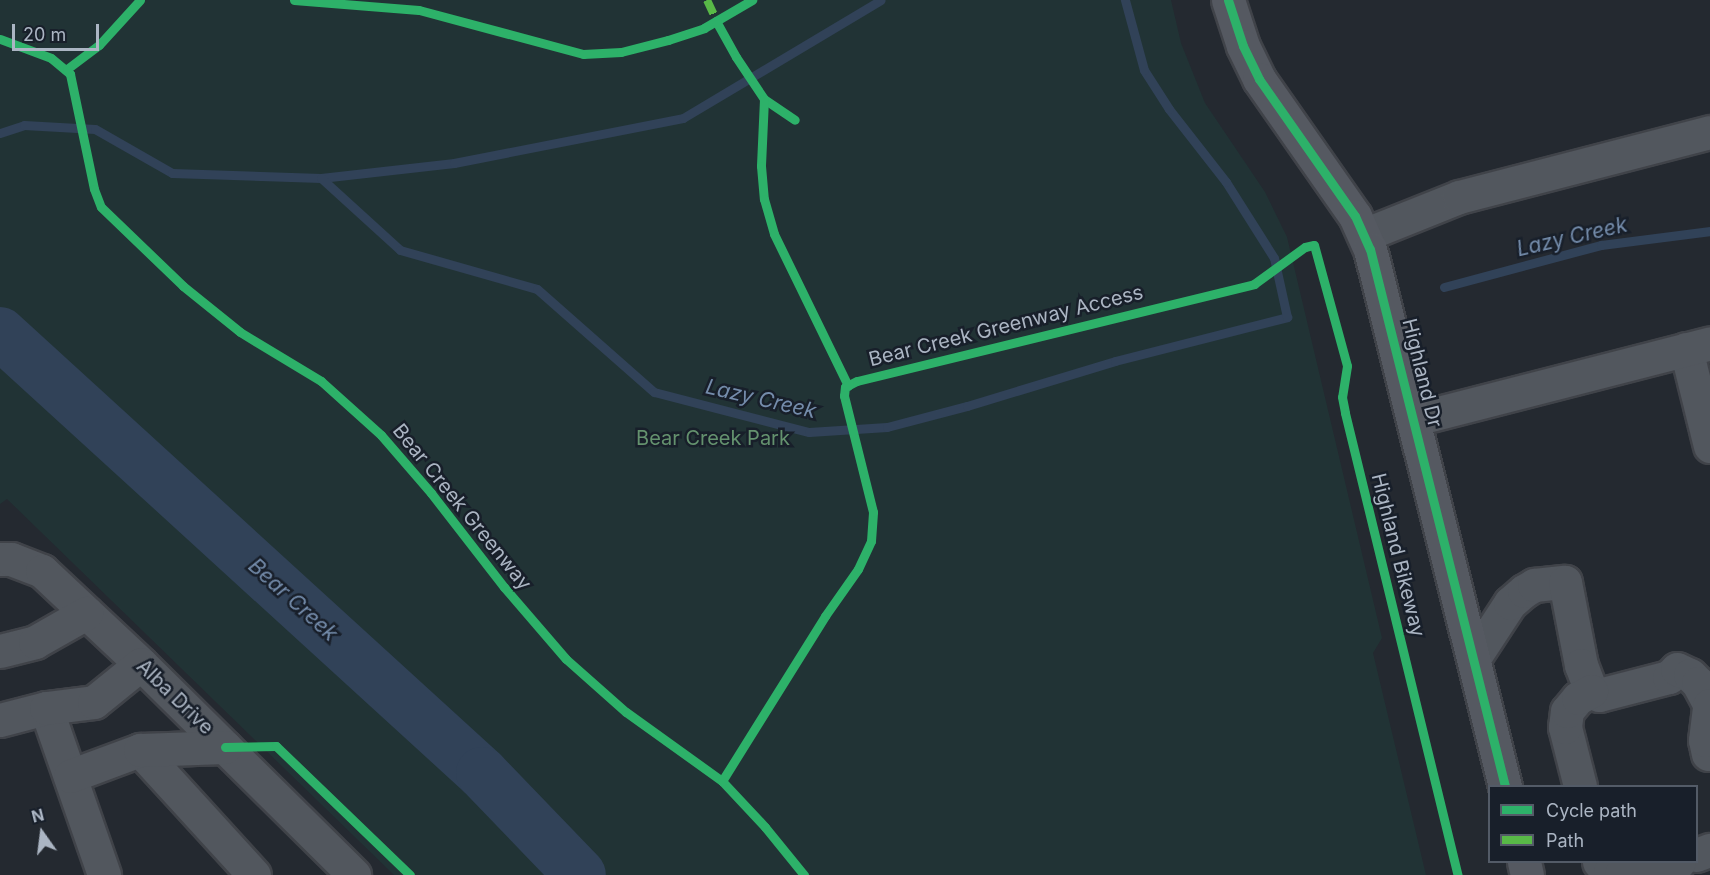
<!DOCTYPE html>
<style>
body{margin:0}
#map{position:relative;width:1710px;height:875px;overflow:hidden;background:#242930;font-family:Inter,sans-serif}
div>[style]{position:absolute}
[style*='--x']{left:calc(var(--x)*1px);top:calc(var(--y)*1px);width:calc(var(--w)*1px);rotate:calc(var(--a)*1deg)}
.green>*{inset:0;background:#213335}
.stream>*{height:9px;margin:-4.5px;padding:0 4.5px;transform-origin:4.5px;border-radius:4.5px;background:#314258}
.river>*{height:52px;margin:-26px;padding:0 26px;transform-origin:26px;border-radius:26px;background:#314258}
.roads{filter:drop-shadow(2px 0 #404349) drop-shadow(-2px 0 #404349) drop-shadow(0 2px #404349) drop-shadow(0 -2px #404349)}
.minor>*{height:33px;margin:-16.5px;padding:0 16.5px;transform-origin:16.5px;border-radius:16.5px;background:#52575e}
.major>*{height:33px;margin:-16.5px;padding:0 16.5px;transform-origin:16.5px;border-radius:16.5px;background:#555961}
.quiet>*{height:8px;margin-top:-4px;transform-origin:0;background:repeating-linear-gradient(90deg,#58b947 0 15px,transparent 0 23px)}
.cycleway>*{height:9px;margin:-4.5px;padding:0 4.5px;transform-origin:4.5px;border-radius:4.5px;background:#2db169}
span{translate:-50% -50%;white-space:nowrap;text-align:center;line-height:1.15;-webkit-text-stroke:5px #181f2a;paint-order:stroke}
.street-label{font-size:20px;color:#abb5c3}
.park-label{font-size:20px;color:#64926e}
.water-label{font-size:21px;color:#748cab;font-style:italic}
.legend{position:absolute;left:1488px;top:785px;width:210px;height:78px;box-sizing:border-box;background:#181f2a;border:2px solid #535b67;margin:0;padding:8px 10px;list-style:none;font-size:18px;color:#abb5c3}
.legend li{display:flex;align-items:center;gap:12px;height:30px}
.legend b{width:30px;border:2px solid #535b67}
.north{position:absolute;left:12px;top:803px;width:60px;height:60px;-webkit-text-stroke:4px #181f2a;paint-order:stroke;rotate:346deg;font-size:16px;font-weight:700;line-height:24px;text-align:center;color:#abb5c3}
.north::after{content:'';display:block;margin:auto;width:21px;height:27px;background:#abb5c3;clip-path:polygon(50% 0,100% 100%,50% 72%,0 100%)}
.scale{position:absolute;left:12px;top:24px;width:87px;height:27px;box-sizing:border-box;border:3px solid #abb5c3;border-top:0;padding-left:8px;font-size:18px;line-height:21px;white-space:nowrap;color:#abb5c3;-webkit-text-stroke:4px #181f2a;paint-order:stroke}
</style>
<div id="map">
<div class="green">
<i style="clip-path:polygon(0 0,1171px 0,1181px 43px,1205px 103px,1265px 192px,1287px 237px,1382px 638px,1373px 653px,1426px 875px,394px 875px,7px 499px,0 504px)"></i>
</div>
<div class="stream">
<i style="--x:0;--y:133;--w:25;--a:-18"></i>
<i style="--x:24;--y:125;--w:71;--a:3.2"></i>
<i style="--x:95;--y:129;--w:89;--a:29.7"></i>
<i style="--x:172;--y:173;--w:149;--a:1.9"></i>
<i style="--x:321;--y:178;--w:134;--a:-6.4"></i>
<i style="--x:454;--y:163;--w:233;--a:-11.1"></i>
<i style="--x:683;--y:118;--w:230;--a:-30.8"></i>
<i style="--x:321;--y:178;--w:107;--a:42.3"></i>
<i style="--x:400;--y:250;--w:142;--a:15.9"></i>
<i style="--x:537;--y:289;--w:156;--a:41.4"></i>
<i style="--x:654;--y:392;--w:160;--a:14.5"></i>
<i style="--x:809;--y:432;--w:78;--a:-3.7"></i>
<i style="--x:887;--y:427;--w:83;--a:-14.7"></i>
<i style="--x:967;--y:406;--w:155;--a:-16.9"></i>
<i style="--x:1115;--y:361;--w:178;--a:-14.3"></i>
<i style="--x:1287;--y:317;--w:60;--a:-102.4"></i>
<i style="--x:1274;--y:258;--w:90;--a:-122.3"></i>
<i style="--x:1226;--y:182;--w:93;--a:-128"></i>
<i style="--x:1169;--y:109;--w:46;--a:-122.7"></i>
<i style="--x:1144;--y:70;--w:73;--a:-105.2"></i>
<i style="--x:1444;--y:287;--w:163;--a:-15"></i>
<i style="--x:1601;--y:245;--w:110;--a:-7.3"></i>
</div>
<div class="river">
<i style="--x:0;--y:333;--w:653;--a:42.39"></i>
<i style="--x:482;--y:773;--w:141;--a:46.1"></i>
</div>
<div class="roads">
<div class="minor">
<i style="--x:1364;--y:235;--w:102;--a:-21.8"></i>
<i style="--x:1459;--y:197;--w:259;--a:-14.5"></i>
<i style="--x:1686;--y:349;--w:100;--a:76.1"></i>
<i style="--x:1415;--y:419;--w:305;--a:-14.4"></i>
<i style="--x:0;--y:559;--w:11;--a:0"></i>
<i style="--x:11;--y:559;--w:33;--a:21"></i>
<i style="--x:42;--y:571;--w:136;--a:43.2"></i>
<i style="--x:141;--y:664;--w:300;--a:44.7"></i>
<i style="--x:0;--y:651;--w:36;--a:-14"></i>
<i style="--x:35;--y:642;--w:59;--a:-29.6"></i>
<i style="--x:1474;--y:658;--w:66;--a:-56.8"></i>
<i style="--x:1510;--y:603;--w:18;--a:-41"></i>
<i style="--x:1524;--y:591;--w:12;--a:-31"></i>
<i style="--x:1534;--y:585;--w:31;--a:-6"></i>
<i style="--x:1565;--y:582;--w:85;--a:79.1"></i>
<i style="--x:1581;--y:665;--w:28;--a:69"></i>
<i style="--x:1591;--y:691;--w:9;--a:27"></i>
<i style="--x:1599;--y:695;--w:72;--a:-14.4"></i>
<i style="--x:1669;--y:677;--w:11;--a:-45"></i>
<i style="--x:1677;--y:669;--w:14;--a:25"></i>
<i style="--x:1690;--y:675;--w:11;--a:45"></i>
<i style="--x:1698;--y:683;--w:26;--a:62"></i>
<i style="--x:46;--y:708;--w:177;--a:70.8"></i>
<i style="--x:0;--y:720;--w:48;--a:-14.6"></i>
<i style="--x:46;--y:708;--w:48;--a:-7.1"></i>
<i style="--x:94;--y:702;--w:60;--a:-39"></i>
<i style="--x:140;--y:750;--w:169;--a:47.6"></i>
<i style="--x:1708;--y:754;--w:14;--a:-102"></i>
<i style="--x:1705;--y:740;--w:35;--a:-83"></i>
<i style="--x:70;--y:776;--w:75;--a:-20.4"></i>
<i style="--x:140;--y:750;--w:85;--a:-2"></i>
<i style="--x:1580;--y:786;--w:61;--a:-104.3"></i>
<i style="--x:1565;--y:727;--w:16;--a:-83"></i>
<i style="--x:1567;--y:711;--w:17;--a:-50"></i>
<i style="--x:1578;--y:698;--w:15;--a:-28"></i>
<i style="--x:1696;--y:855;--w:15;--a:-20"></i>
<i style="--x:1599;--y:862;--w:15;--a:42"></i>
<i style="--x:1610;--y:872;--w:11;--a:10"></i>
<i style="--x:1621;--y:874;--w:59;--a:-11.7"></i>
</div>
<div class="major">
<i style="--x:1228;--y:0;--w:48;--a:71.9"></i>
<i style="--x:1243;--y:46;--w:37;--a:64"></i>
<i style="--x:1259;--y:79;--w:167;--a:55"></i>
<i style="--x:1355;--y:216;--w:36;--a:66"></i>
<i style="--x:1370;--y:249;--w:554;--a:75.89"></i>
<i style="--x:1524;--y:862;--w:13;--a:77"></i>
</div>
</div>
<div class="quiet">
<i style="--x:707;--y:0;--w:26;--a:65"></i>
</div>
<div class="cycleway">
<i style="--x:294;--y:0;--w:125;--a:4.6"></i>
<i style="--x:419;--y:10;--w:170;--a:15"></i>
<i style="--x:583;--y:54;--w:38;--a:-3"></i>
<i style="--x:621;--y:52;--w:49;--a:-14.3"></i>
<i style="--x:668;--y:40;--w:38;--a:-18"></i>
<i style="--x:704;--y:28;--w:56;--a:-30.3"></i>
<i style="--x:1228;--y:0;--w:48;--a:71.9"></i>
<i style="--x:1243;--y:46;--w:37;--a:64"></i>
<i style="--x:1259;--y:79;--w:167;--a:55"></i>
<i style="--x:1355;--y:216;--w:36;--a:66"></i>
<i style="--x:1370;--y:249;--w:554;--a:75.89"></i>
<i style="--x:716;--y:21;--w:41;--a:60.9"></i>
<i style="--x:736;--y:57;--w:50;--a:56.3"></i>
<i style="--x:764;--y:99;--w:37;--a:34"></i>
<i style="--x:0;--y:39;--w:54;--a:20.4"></i>
<i style="--x:51;--y:58;--w:25;--a:40"></i>
<i style="--x:70;--y:74;--w:117;--a:78.2"></i>
<i style="--x:94;--y:189;--w:19;--a:69"></i>
<i style="--x:101;--y:207;--w:114;--a:43.9"></i>
<i style="--x:183;--y:286;--w:73;--a:38.9"></i>
<i style="--x:240;--y:332;--w:95;--a:31.2"></i>
<i style="--x:321;--y:381;--w:81;--a:42"></i>
<i style="--x:381;--y:435;--w:77;--a:49.2"></i>
<i style="--x:431;--y:493;--w:119;--a:52.2"></i>
<i style="--x:504;--y:587;--w:95;--a:49.3"></i>
<i style="--x:566;--y:659;--w:80;--a:41.5"></i>
<i style="--x:626;--y:712;--w:118;--a:35.7"></i>
<i style="--x:722;--y:781;--w:63;--a:46.9"></i>
<i style="--x:765;--y:827;--w:62;--a:50.9"></i>
<i style="--x:67;--y:69;--w:40;--a:-37"></i>
<i style="--x:99;--y:45;--w:61;--a:-47.7"></i>
<i style="--x:764;--y:99;--w:67;--a:92.6"></i>
<i style="--x:761;--y:166;--w:33;--a:85"></i>
<i style="--x:764;--y:199;--w:36;--a:74"></i>
<i style="--x:774;--y:234;--w:169;--a:64"></i>
<i style="--x:225;--y:747;--w:51;--a:-1.1"></i>
<i style="--x:276;--y:746;--w:186;--a:43.9"></i>
<i style="--x:722;--y:781;--w:195;--a:-58"></i>
<i style="--x:825;--y:616;--w:57;--a:-54.9"></i>
<i style="--x:858;--y:569;--w:31;--a:-65"></i>
<i style="--x:871;--y:541;--w:29;--a:-86"></i>
<i style="--x:873;--y:512;--w:120;--a:-104"></i>
<i style="--x:844;--y:396;--w:9;--a:-84"></i>
<i style="--x:845;--y:387;--w:13;--a:-27"></i>
<i style="--x:857;--y:381;--w:409;--a:-13.7"></i>
<i style="--x:1254;--y:284;--w:63;--a:-36"></i>
<i style="--x:1305;--y:247;--w:9;--a:-13"></i>
<i style="--x:1314;--y:245;--w:125;--a:74.7"></i>
<i style="--x:1347;--y:366;--w:31;--a:99"></i>
<i style="--x:1342;--y:397;--w:16;--a:79"></i>
<i style="--x:1345;--y:413;--w:476;--a:76.3"></i>
</div>
<div class="street-label">
<span style="left:1006px;top:326px;rotate:-14deg">Bear Creek Greenway Access</span>
<span style="left:1422px;top:373px;rotate:76deg">Highland Dr</span>
<span style="left:462px;top:507px;rotate:51deg">Bear Creek Greenway</span>
<span style="left:1398px;top:555px;rotate:76deg">Highland Bikeway</span>
<span style="left:175px;top:697px;rotate:44deg">Alba Drive</span>
</div>
<div class="park-label">
<span style="left:713px;top:438px">Bear Creek Park</span>
</div>
<div class="water-label">
<span style="left:1572px;top:237px;rotate:-13deg">Lazy Creek</span>
<span style="left:761px;top:399px;rotate:13deg">Lazy Creek</span>
<span style="left:293px;top:600px;rotate:42deg">Bear Creek</span>
</div>
<ul class="legend">
<li><b style="height:8px;background:#2db169"></b>Cycle path</li>
<li><b style="height:8px;background:#58b947"></b>Path</li>
</ul>
<div class="north">N</div>
<div class="scale">20 m</div>
</div>
